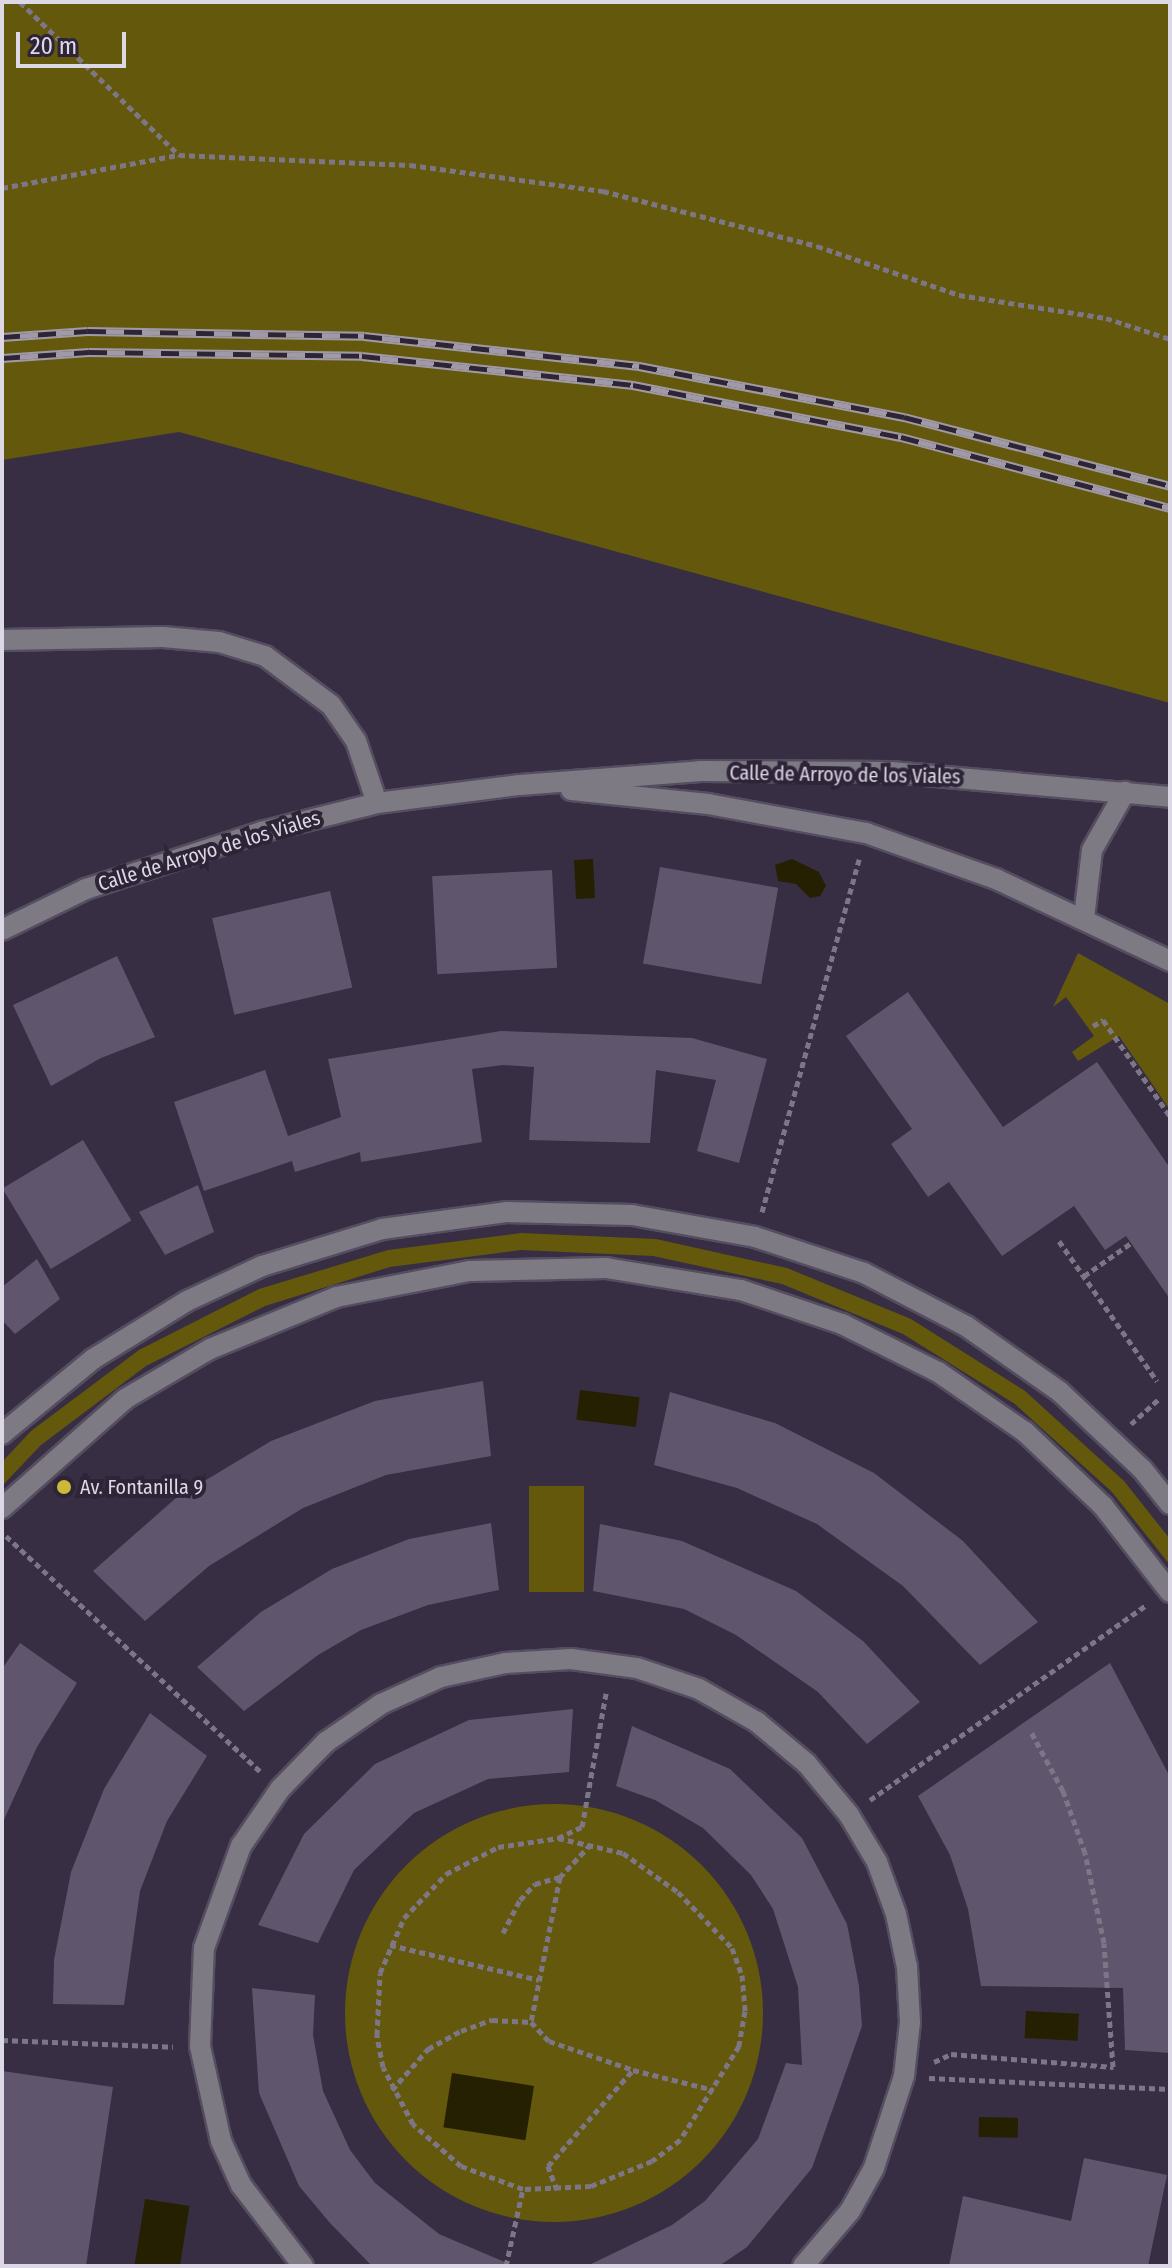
<!DOCTYPE html>
<style>
body{margin:0}
#map{position:relative;width:1172px;height:2268px;overflow:hidden;background:#372e43;font-family:"Fira Sans Condensed",sans-serif}
div>[style]{position:absolute}
[style*='--x']{left:calc(var(--x)*1px);top:calc(var(--y)*1px);width:calc(var(--w)*1px);rotate:calc(var(--a)*1deg)}
.green>*{inset:0;background:#63580b;transform-origin:0 0}
.round{border-radius:50%}
.water>*{inset:0;background:#252002;transform-origin:0 0}
.building>*{inset:0;background:#5f566d;transform-origin:0 0}
.path>*{height:5px;margin-top:-2.5px;transform-origin:0;background:repeating-linear-gradient(90deg,#7d7687 0 6px,transparent 0 10px)}
.roads{filter:drop-shadow(2px 0 #554d60) drop-shadow(-2px 0 #554d60) drop-shadow(0 2px #554d60) drop-shadow(0 -2px #554d60)}
.minor>*{height:20px;margin:-10px;padding:0 10px;transform-origin:10px;border-radius:10px;background:#7e7a84}
.rail>*{height:9px;margin-top:-4.5px;transform-origin:0;background:repeating-linear-gradient(90deg,#2d2438 0 18px,#a099a9 0 36px);box-sizing:border-box;border-block:2px solid #a099a9}
.dots>*{width:22px;height:22px;translate:-50% -50%;box-sizing:border-box;border:4px solid #2d2438;border-radius:50%}
span{translate:-50% -50%;white-space:nowrap;text-align:center;line-height:1.15;-webkit-text-stroke:8px #2d2438;paint-order:stroke}
.street-label{font-size:20px;color:#ddd8e5}
.poi-label{font-size:20px;color:#ddd8e5}
.left{translate:0 -50%;text-align:left}
.frame{position:absolute;inset:0;border:4px solid #ddd8e5;pointer-events:none}
.scale{position:absolute;left:16px;top:32px;width:110px;height:36px;box-sizing:border-box;border:4px solid #ddd8e5;border-top:0;padding-left:10px;font-size:24px;line-height:28px;white-space:nowrap;color:#ddd8e5;-webkit-text-stroke:6px #2d2438;paint-order:stroke}
</style>
<div id="map">
<div class="green">
<i style="clip-path:polygon(2px 2px,1170px 2px,1170px 703px,179px 432px,2px 460px)"></i>
<i style="clip-path:polygon(1078px 953px,1170px 1004px,1170px 1110px,1119px 1036px,1078px 1061px,1072px 1052px,1094px 1036px,1066px 997px,1053px 1007px)"></i>
<i style="clip-path:polygon(521px 1233px,656px 1239px,787px 1268px,911px 1319px,1025px 1391px,1124px 1481px,1170px 1539px,1170px 1565px,1112px 1492px,1015px 1404px,903px 1334px,782px 1284px,653px 1256px,521px 1250px,390px 1267px,265px 1306px,146px 1366px,41px 1445px,2px 1486px,2px 1462px,31px 1431px,139px 1350px,259px 1289px,388px 1250px)"></i>
<i style="left:529px;top:1486px;width:55px;height:106px"></i>
<i class="round" style="left:345px;top:1804px;width:418px;height:418px"></i>
</div>
<div class="water">
<i style="left:593px;top:859px;width:39px;height:19px;rotate:87deg"></i>
<i style="clip-path:polygon(792px 859px,819px 872px,826px 886px,820px 896px,810px 898px,796px 884px,778px 881px,775px 865px)"></i>
<i style="left:580px;top:1390px;width:60px;height:30px;rotate:7deg"></i>
<i style="left:1026px;top:2011px;width:53px;height:27px;rotate:3deg"></i>
<i style="left:452px;top:2073px;width:83px;height:55px;rotate:9deg"></i>
<i style="left:979px;top:2117px;width:39px;height:20px;rotate:1deg"></i>
<i style="left:145px;top:2199px;width:45px;height:68px;rotate:9deg"></i>
</div>
<div class="building">
<i style="left:660px;top:867px;width:120px;height:98px;rotate:10deg"></i>
<i style="left:552px;top:870px;width:98px;height:120px;rotate:87deg"></i>
<i style="left:330px;top:891px;width:99px;height:121px;rotate:77deg"></i>
<i style="clip-path:polygon(117px 956px,155px 1037px,101px 1058px,51px 1086px,13px 1005px)"></i>
<i style="clip-path:polygon(908px 992px,1003px 1127px,1097px 1062px,1170px 1168px,1170px 1299px,1126px 1236px,1105px 1250px,1074px 1206px,1002px 1256px,949px 1182px,928px 1197px,891px 1144px,912px 1129px,846px 1036px)"></i>
<i style="clip-path:polygon(501px 1031px,692px 1038px,767px 1059px,739px 1163px,697px 1151px,716px 1080px,656px 1070px,650px 1143px,529px 1140px,534px 1067px,503px 1065px,472px 1069px,482px 1142px,361px 1162px,360px 1152px,295px 1172px,292px 1161px,204px 1191px,174px 1102px,265px 1070px,288px 1136px,341px 1117px,328px 1059px)"></i>
<i style="left:83px;top:1140px;width:94px;height:94px;rotate:59deg"></i>
<i style="clip-path:polygon(198px 1185px,214px 1232px,165px 1255px,139px 1212px)"></i>
<i style="clip-path:polygon(37px 1259px,60px 1299px,15px 1334px,2px 1320px,2px 1287px)"></i>
<i style="clip-path:polygon(483px 1381px,491px 1456px,386px 1475px,303px 1508px,209px 1566px,145px 1621px,93px 1571px,176px 1498px,271px 1441px,375px 1401px)"></i>
<i style="clip-path:polygon(670px 1392px,775px 1423px,874px 1473px,963px 1541px,1038px 1622px,980px 1665px,903px 1586px,817px 1524px,737px 1488px,654px 1465px)"></i>
<i style="clip-path:polygon(491px 1523px,499px 1590px,428px 1605px,361px 1630px,318px 1655px,244px 1711px,197px 1667px,261px 1612px,332px 1569px,409px 1539px)"></i>
<i style="clip-path:polygon(600px 1524px,682px 1541px,796px 1591px,863px 1641px,920px 1702px,867px 1744px,818px 1692px,736px 1635px,684px 1609px,593px 1591px)"></i>
<i style="clip-path:polygon(20px 1643px,77px 1683px,37px 1747px,2px 1824px,2px 1669px)"></i>
<i style="clip-path:polygon(1110px 1663px,1170px 1777px,1170px 2053px,1125px 2050px,1123px 1988px,981px 1986px,968px 1909px,950px 1855px,918px 1796px)"></i>
<i style="clip-path:polygon(573px 1709px,569px 1772px,488px 1779px,414px 1813px,354px 1870px,318px 1943px,258px 1925px,304px 1834px,375px 1764px,469px 1720px)"></i>
<i style="clip-path:polygon(150px 1713px,207px 1756px,167px 1821px,140px 1891px,124px 2005px,53px 2004px,54px 1960px,71px 1872px,104px 1789px)"></i>
<i style="clip-path:polygon(632px 1726px,730px 1769px,802px 1838px,847px 1924px,859px 1986px,862px 2026px,812px 2168px,747px 2247px,719px 2266px,587px 2266px,672px 2225px,705px 2201px,758px 2139px,786px 2063px,802px 2065px,798px 1987px,773px 1909px,751px 1875px,703px 1828px,655px 1800px,616px 1786px)"></i>
<i style="clip-path:polygon(252px 1988px,315px 1995px,313px 2035px,323px 2091px,350px 2150px,375px 2183px,439px 2234px,514px 2266px,372px 2266px,330px 2223px,299px 2186px,259px 2093px)"></i>
<i style="clip-path:polygon(2px 2071px,113px 2087px,86px 2266px,2px 2266px)"></i>
<i style="clip-path:polygon(1084px 2158px,1167px 2175px,1148px 2266px,949px 2266px,963px 2196px,1071px 2221px)"></i>
</div>
<div class="path">
<i style="--x:20;--y:2;--w:221;--a:43.9"></i>
<i style="--x:179;--y:155;--w:231;--a:2.5"></i>
<i style="--x:410;--y:165;--w:195;--a:7.7"></i>
<i style="--x:603;--y:191;--w:221;--a:14.4"></i>
<i style="--x:817;--y:246;--w:150;--a:19"></i>
<i style="--x:959;--y:295;--w:149;--a:8.9"></i>
<i style="--x:1106;--y:318;--w:67;--a:18.2"></i>
<i style="--x:2;--y:188;--w:179;--a:-10.6"></i>
<i style="--x:1093;--y:1026;--w:12;--a:-31"></i>
<i style="--x:1103;--y:1020;--w:117;--a:55.1"></i>
<i style="--x:762;--y:1212;--w:366;--a:-74.6"></i>
<i style="--x:1059;--y:1241;--w:171;--a:55"></i>
<i style="--x:1084;--y:1276;--w:57;--a:-35.1"></i>
<i style="--x:1131;--y:1424;--w:38;--a:-42"></i>
<i style="--x:6;--y:1536;--w:346;--a:42.8"></i>
<i style="--x:870;--y:1800;--w:338;--a:-35.2"></i>
<i style="--x:558;--y:1838;--w:67;--a:13"></i>
<i style="--x:623;--y:1853;--w:67;--a:35.3"></i>
<i style="--x:678;--y:1892;--w:78;--a:46"></i>
<i style="--x:732;--y:1948;--w:29;--a:70"></i>
<i style="--x:742;--y:1975;--w:36;--a:85"></i>
<i style="--x:745;--y:2011;--w:36;--a:100"></i>
<i style="--x:739;--y:2046;--w:111;--a:122.1"></i>
<i style="--x:680;--y:2140;--w:35;--a:143"></i>
<i style="--x:652;--y:2161;--w:66;--a:157.7"></i>
<i style="--x:591;--y:2186;--w:68;--a:177.5"></i>
<i style="--x:523;--y:2189;--w:66;--a:-159.6"></i>
<i style="--x:461;--y:2166;--w:64;--a:-138.8"></i>
<i style="--x:413;--y:2124;--w:64;--a:-117.8"></i>
<i style="--x:383;--y:2067;--w:33;--a:-101"></i>
<i style="--x:377;--y:2035;--w:62;--a:-87.2"></i>
<i style="--x:380;--y:1973;--w:60;--a:-66.4"></i>
<i style="--x:404;--y:1918;--w:61;--a:-46.3"></i>
<i style="--x:446;--y:1874;--w:59;--a:-27.4"></i>
<i style="--x:498;--y:1847;--w:61;--a:-8.5"></i>
<i style="--x:558;--y:1838;--w:26;--a:-25"></i>
<i style="--x:582;--y:1827;--w:136;--a:-79.8"></i>
<i style="--x:591;--y:1844;--w:45;--a:133.2"></i>
<i style="--x:560;--y:1877;--w:148;--a:101.3"></i>
<i style="--x:531;--y:2022;--w:26;--a:47"></i>
<i style="--x:549;--y:2041;--w:89;--a:19"></i>
<i style="--x:633;--y:2070;--w:83;--a:13.9"></i>
<i style="--x:503;--y:1933;--w:37;--a:-63"></i>
<i style="--x:520;--y:1900;--w:22;--a:-47"></i>
<i style="--x:535;--y:1884;--w:26;--a:-16"></i>
<i style="--x:390;--y:1945;--w:153;--a:13.2"></i>
<i style="--x:2;--y:2040;--w:171;--a:2.3"></i>
<i style="--x:934;--y:2062;--w:19;--a:-25"></i>
<i style="--x:951;--y:2054;--w:163;--a:4.6"></i>
<i style="--x:1113;--y:2067;--w:124;--a:-94.2"></i>
<i style="--x:1104;--y:1943;--w:92;--a:-101.9"></i>
<i style="--x:1085;--y:1853;--w:66;--a:-109.5"></i>
<i style="--x:1063;--y:1791;--w:69;--a:-118.4"></i>
<i style="--x:929;--y:2078;--w:241;--a:2.6"></i>
<i style="--x:392;--y:2090;--w:55;--a:-48.7"></i>
<i style="--x:428;--y:2049;--w:38;--a:-29"></i>
<i style="--x:461;--y:2031;--w:33;--a:-20"></i>
<i style="--x:492;--y:2020;--w:39;--a:3"></i>
<i style="--x:557;--y:2190;--w:26;--a:-111"></i>
<i style="--x:548;--y:2166;--w:128;--a:-48.5"></i>
<i style="--x:506;--y:2266;--w:79;--a:-77.6"></i>
</div>
<div class="roads">
<div class="minor">
<i style="--x:2;--y:640;--w:161;--a:-1.1"></i>
<i style="--x:163;--y:637;--w:56;--a:5.1"></i>
<i style="--x:219;--y:642;--w:48;--a:16.9"></i>
<i style="--x:265;--y:656;--w:82;--a:36.6"></i>
<i style="--x:331;--y:705;--w:44;--a:55.2"></i>
<i style="--x:356;--y:741;--w:65;--a:71.3"></i>
<i style="--x:571;--y:790;--w:138;--a:5.8"></i>
<i style="--x:708;--y:804;--w:161;--a:10.4"></i>
<i style="--x:866;--y:833;--w:138;--a:19.5"></i>
<i style="--x:996;--y:879;--w:192;--a:25.2"></i>
<i style="--x:1084;--y:918;--w:68;--a:-83.3"></i>
<i style="--x:1092;--y:850;--w:67;--a:-60.4"></i>
<i style="--x:2;--y:930;--w:93;--a:-26"></i>
<i style="--x:86;--y:889;--w:184;--a:-18"></i>
<i style="--x:261;--y:832;--w:120;--a:-14"></i>
<i style="--x:377;--y:803;--w:144;--a:-7.2"></i>
<i style="--x:520;--y:785;--w:181;--a:-4.4"></i>
<i style="--x:700;--y:771;--w:191;--a:0.3"></i>
<i style="--x:891;--y:772;--w:280;--a:5.1"></i>
<i style="--x:2;--y:1434;--w:118;--a:-39.5"></i>
<i style="--x:93;--y:1359;--w:110;--a:-31.7"></i>
<i style="--x:187;--y:1301;--w:83;--a:-25"></i>
<i style="--x:262;--y:1266;--w:126;--a:-17.1"></i>
<i style="--x:382;--y:1229;--w:125;--a:-7.8"></i>
<i style="--x:506;--y:1212;--w:126;--a:1.4"></i>
<i style="--x:632;--y:1215;--w:125;--a:10.1"></i>
<i style="--x:755;--y:1237;--w:115;--a:18.3"></i>
<i style="--x:864;--y:1273;--w:115;--a:27.5"></i>
<i style="--x:966;--y:1326;--w:113;--a:35"></i>
<i style="--x:1059;--y:1391;--w:115;--a:43.2"></i>
<i style="--x:1143;--y:1470;--w:43;--a:51.5"></i>
<i style="--x:2;--y:1508;--w:164;--a:-41.5"></i>
<i style="--x:125;--y:1399;--w:99;--a:-30.5"></i>
<i style="--x:210;--y:1349;--w:136;--a:-22.4"></i>
<i style="--x:336;--y:1297;--w:136;--a:-11"></i>
<i style="--x:470;--y:1271;--w:136;--a:-1.3"></i>
<i style="--x:606;--y:1268;--w:137;--a:9.3"></i>
<i style="--x:741;--y:1290;--w:107;--a:18.6"></i>
<i style="--x:842;--y:1324;--w:107;--a:26.6"></i>
<i style="--x:938;--y:1372;--w:106;--a:34.6"></i>
<i style="--x:1025;--y:1432;--w:108;--a:43.5"></i>
<i style="--x:1103;--y:1506;--w:109;--a:52.1"></i>
<i style="--x:303;--y:2266;--w:102;--a:-127.4"></i>
<i style="--x:241;--y:2185;--w:48;--a:-114.4"></i>
<i style="--x:221;--y:2141;--w:97;--a:-102.5"></i>
<i style="--x:200;--y:2046;--w:98;--a:-87.7"></i>
<i style="--x:204;--y:1948;--w:109;--a:-70.1"></i>
<i style="--x:241;--y:1846;--w:69;--a:-55.6"></i>
<i style="--x:280;--y:1789;--w:66;--a:-45.6"></i>
<i style="--x:326;--y:1742;--w:67;--a:-34.6"></i>
<i style="--x:381;--y:1704;--w:66;--a:-24.2"></i>
<i style="--x:441;--y:1677;--w:66;--a:-12.3"></i>
<i style="--x:505;--y:1663;--w:66;--a:-3.5"></i>
<i style="--x:571;--y:1659;--w:67;--a:7.8"></i>
<i style="--x:637;--y:1668;--w:65;--a:18.7"></i>
<i style="--x:699;--y:1689;--w:67;--a:29.6"></i>
<i style="--x:757;--y:1722;--w:65;--a:40"></i>
<i style="--x:807;--y:1764;--w:66;--a:50.5"></i>
<i style="--x:849;--y:1815;--w:55;--a:59.2"></i>
<i style="--x:877;--y:1862;--w:55;--a:69.9"></i>
<i style="--x:896;--y:1914;--w:54;--a:78.3"></i>
<i style="--x:907;--y:1967;--w:55;--a:86.9"></i>
<i style="--x:910;--y:2022;--w:54;--a:96.3"></i>
<i style="--x:904;--y:2076;--w:97;--a:108.1"></i>
<i style="--x:874;--y:2168;--w:49;--a:119.2"></i>
<i style="--x:850;--y:2211;--w:72;--a:130.5"></i>
</div>
</div>
<div class="rail">
<i style="--x:2;--y:337;--w:86;--a:-4"></i>
<i style="--x:88;--y:331;--w:276;--a:1"></i>
<i style="--x:364;--y:336;--w:277;--a:6.2"></i>
<i style="--x:639;--y:366;--w:270;--a:10.9"></i>
<i style="--x:904;--y:417;--w:275;--a:14.5"></i>
<i style="--x:2;--y:358;--w:87;--a:-3.9"></i>
<i style="--x:89;--y:352;--w:273;--a:0.8"></i>
<i style="--x:362;--y:356;--w:273;--a:6.1"></i>
<i style="--x:633;--y:385;--w:273;--a:11"></i>
<i style="--x:901;--y:437;--w:278;--a:14.8"></i>
</div>
<div class="dots">
<i style="left:64px;top:1487px;background:#cdb938"></i>
</div>
<div class="street-label">
<span style="left:845px;top:775px;rotate:1deg">Calle de Arroyo de los Viales</span>
<span style="left:209px;top:851px;rotate:-17deg">Calle de Arroyo de los Viales</span>
</div>
<div class="poi-label">
<span class="left" style="left:80px;top:1487px">Av. Fontanilla 9</span>
</div>
<div class="frame"></div>
<div class="scale">20 m</div>
</div>
